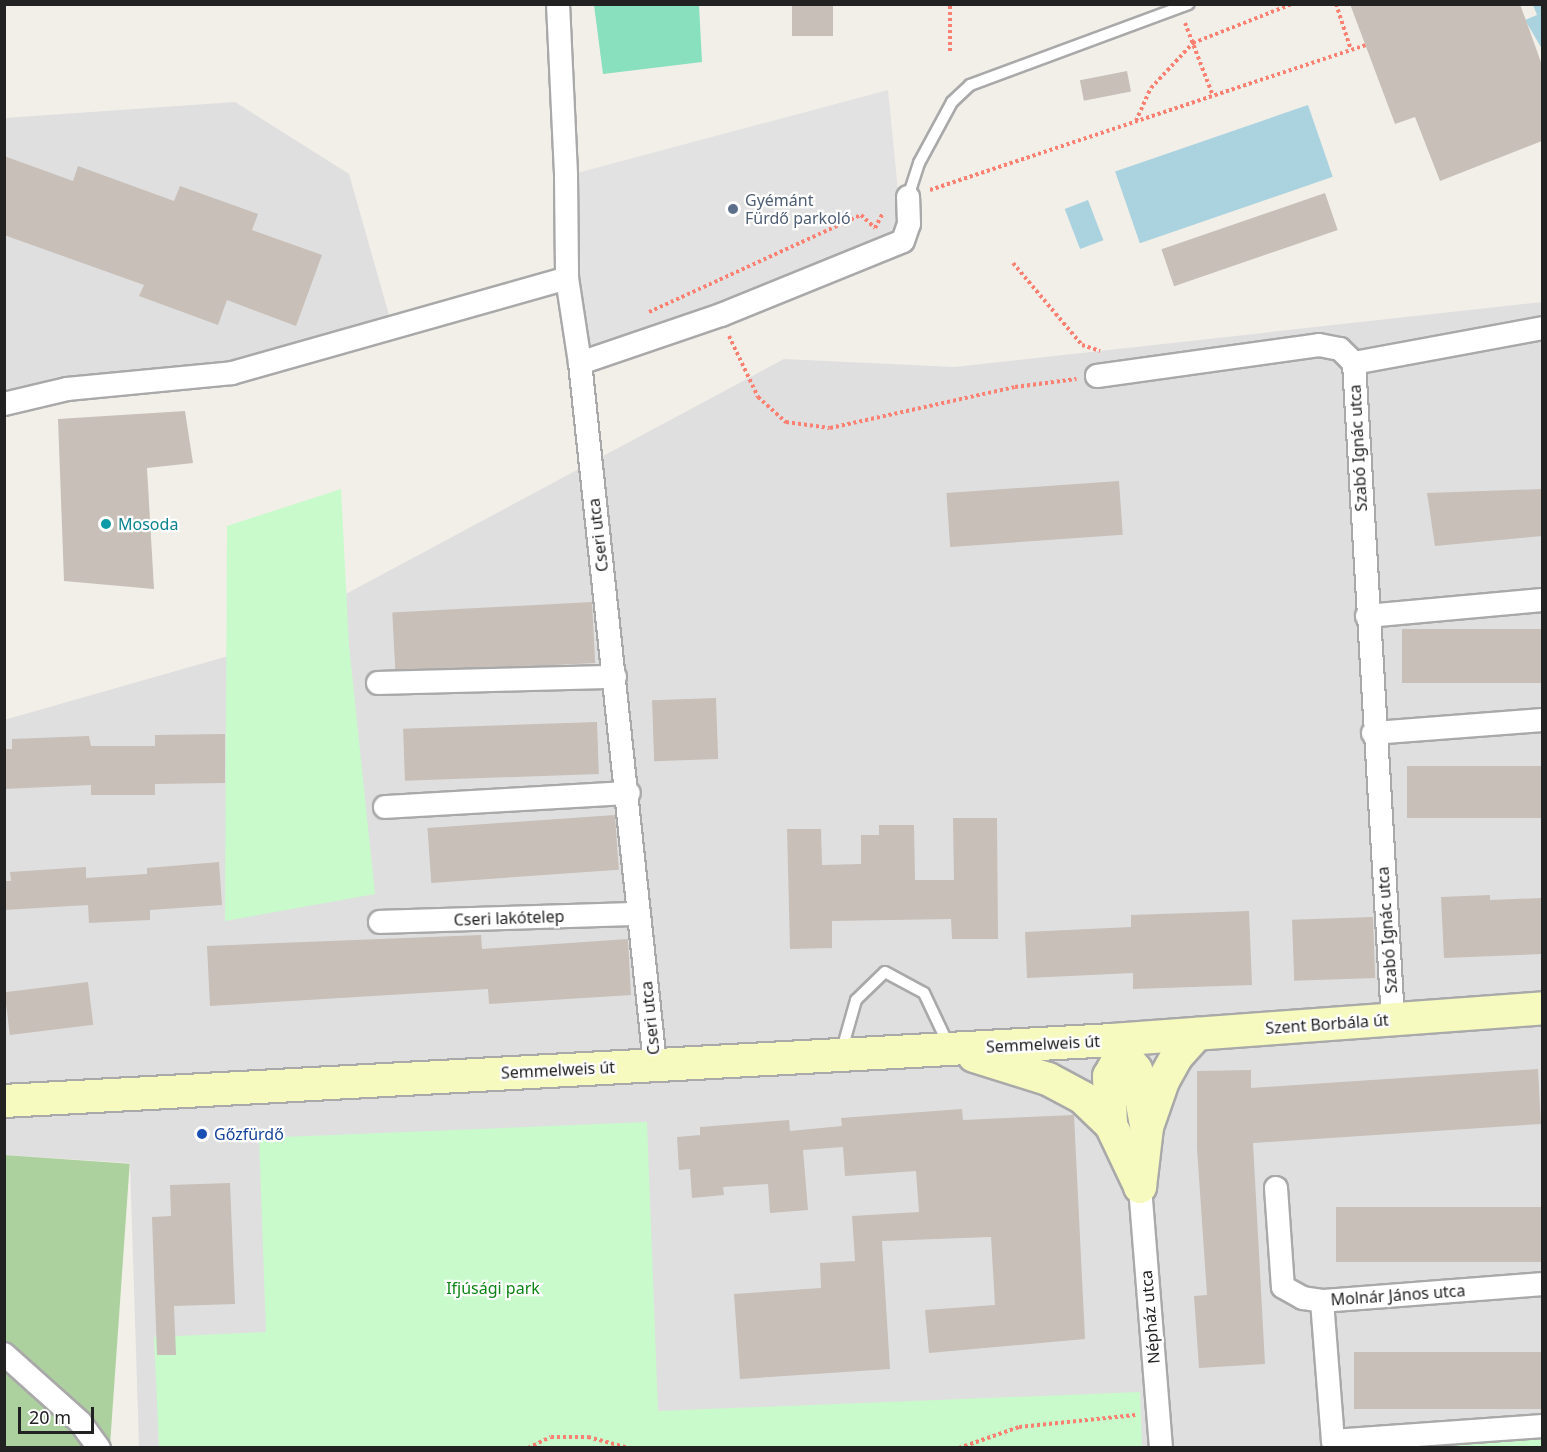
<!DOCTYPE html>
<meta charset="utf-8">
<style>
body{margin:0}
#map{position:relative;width:1547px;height:1452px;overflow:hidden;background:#f2efe9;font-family:"Noto Sans",sans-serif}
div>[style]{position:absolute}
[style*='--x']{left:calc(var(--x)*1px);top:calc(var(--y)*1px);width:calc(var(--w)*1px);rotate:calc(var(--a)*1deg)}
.residential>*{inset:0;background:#e0dfdf}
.forest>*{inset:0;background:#add19e;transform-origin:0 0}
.park>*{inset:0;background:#c8facc}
.pitch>*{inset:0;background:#88e0be}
.parking>*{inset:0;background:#e2e2e2}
.water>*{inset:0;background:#aad3df;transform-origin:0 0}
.building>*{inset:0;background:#c7bfb8;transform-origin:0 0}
.path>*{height:4px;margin-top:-2px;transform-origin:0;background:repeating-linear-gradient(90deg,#fa8072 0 3px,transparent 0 6px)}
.roads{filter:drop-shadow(2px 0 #a9a9a9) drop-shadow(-2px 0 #a9a9a9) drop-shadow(0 2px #a9a9a9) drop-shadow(0 -2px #a9a9a9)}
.lane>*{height:10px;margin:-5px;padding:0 5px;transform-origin:5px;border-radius:5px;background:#fff}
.street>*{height:22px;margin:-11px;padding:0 11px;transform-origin:11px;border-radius:11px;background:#fff}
.secondary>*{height:32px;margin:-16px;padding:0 16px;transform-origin:16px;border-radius:16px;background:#f7fabf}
.dots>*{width:16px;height:16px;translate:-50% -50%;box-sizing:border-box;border:3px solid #fff;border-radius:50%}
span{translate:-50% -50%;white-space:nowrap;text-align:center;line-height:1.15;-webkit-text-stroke:4.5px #fff;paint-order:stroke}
.service-label{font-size:16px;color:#4e5e75}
.left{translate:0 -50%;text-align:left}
.street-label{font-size:16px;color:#222}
.culture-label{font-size:16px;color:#0d838f}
.transit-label{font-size:16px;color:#164399}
.park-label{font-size:16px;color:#0c8416}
.frame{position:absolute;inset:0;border:6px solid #222;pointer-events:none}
.scale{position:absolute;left:18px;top:1407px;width:76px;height:27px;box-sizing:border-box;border:3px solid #222;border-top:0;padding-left:8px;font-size:18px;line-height:21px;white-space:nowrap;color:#222;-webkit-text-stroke:4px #fff;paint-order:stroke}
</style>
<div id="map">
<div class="residential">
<i style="clip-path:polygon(235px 102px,349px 174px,391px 322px,233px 367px,5px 392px,5px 118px)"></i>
<i style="clip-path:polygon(1542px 302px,1542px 1447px,139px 1447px,130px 1163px,5px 1155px,4px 720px,232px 655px,784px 359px,955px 367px)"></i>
</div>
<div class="forest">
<i style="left:4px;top:1155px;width:126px;height:292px;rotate:4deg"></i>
</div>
<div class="park">
<i style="clip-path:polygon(341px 489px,349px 645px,375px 894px,225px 921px,227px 526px)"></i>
<i style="clip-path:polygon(647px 1122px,658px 1411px,1140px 1392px,1142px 1447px,159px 1447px,154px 1337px,266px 1332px,259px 1138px)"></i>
<i style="clip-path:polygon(1542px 1419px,1542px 1447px,1334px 1448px)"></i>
</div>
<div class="pitch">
<i style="clip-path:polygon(594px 5px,699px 5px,702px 62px,603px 74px)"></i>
</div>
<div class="parking">
<i style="clip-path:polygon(888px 90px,903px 241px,580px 363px,566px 176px)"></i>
</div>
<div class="water">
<i style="clip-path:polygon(1533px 5px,1542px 5px,1542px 49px,1525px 20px,1537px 15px)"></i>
<i style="left:1308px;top:105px;width:76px;height:204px;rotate:71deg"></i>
<i style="left:1088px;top:200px;width:43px;height:25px;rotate:69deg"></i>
</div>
<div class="building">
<i style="left:792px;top:4px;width:41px;height:32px"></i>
<i style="clip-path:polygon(1350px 4px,1520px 4px,1542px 65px,1542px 141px,1440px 181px,1415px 117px,1395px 124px)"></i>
<i style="left:1127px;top:71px;width:21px;height:48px;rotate:79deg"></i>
<i style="clip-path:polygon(4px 156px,73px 181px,78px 166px,174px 201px,180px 186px,258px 214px,252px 230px,322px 255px,296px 326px,227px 300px,218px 325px,139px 296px,144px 285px,4px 235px)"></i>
<i style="left:1325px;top:193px;width:39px;height:173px;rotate:71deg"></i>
<i style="clip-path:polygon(185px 411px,193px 463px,147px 468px,154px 589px,64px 581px,58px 419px)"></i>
<i style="left:1119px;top:481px;width:54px;height:173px;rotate:86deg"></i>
<i style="clip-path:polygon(1542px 489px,1542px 536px,1435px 546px,1427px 493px)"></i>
<i style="left:592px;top:602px;width:61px;height:200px;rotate:87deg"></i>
<i style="left:1542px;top:629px;width:54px;height:140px;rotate:90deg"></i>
<i style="left:716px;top:698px;width:61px;height:64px;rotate:88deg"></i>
<i style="left:597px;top:722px;width:52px;height:194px;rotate:88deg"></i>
<i style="clip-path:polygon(225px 734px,225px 783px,155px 784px,155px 795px,91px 795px,91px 785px,4px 789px,4px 749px,12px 749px,12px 739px,89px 736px,91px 746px,155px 746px,155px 735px)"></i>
<i style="left:1542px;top:766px;width:52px;height:135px;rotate:90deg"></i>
<i style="left:615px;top:815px;width:55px;height:188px;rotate:86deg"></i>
<i style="clip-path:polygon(953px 818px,997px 818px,998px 939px,952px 939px,951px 919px,832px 921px,832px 948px,790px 949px,787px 829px,821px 829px,822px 865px,861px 864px,861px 835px,879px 835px,879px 825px,914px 825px,915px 880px,954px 880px)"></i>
<i style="clip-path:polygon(219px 862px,222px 905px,150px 910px,150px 920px,89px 923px,88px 905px,4px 910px,4px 881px,11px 881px,10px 872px,86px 867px,86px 878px,147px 874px,147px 868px)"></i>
<i style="clip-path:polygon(1490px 895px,1490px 900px,1542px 898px,1542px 954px,1444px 958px,1441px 897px)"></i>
<i style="clip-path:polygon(1249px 911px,1252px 985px,1133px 989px,1133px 973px,1027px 978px,1025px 932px,1131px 927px,1131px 915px)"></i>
<i style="left:1373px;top:917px;width:61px;height:81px;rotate:88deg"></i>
<i style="clip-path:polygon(481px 935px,482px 949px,628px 939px,631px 995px,489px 1004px,488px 989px,210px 1006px,207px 946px)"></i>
<i style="left:88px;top:982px;width:43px;height:84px;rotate:83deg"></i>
<i style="clip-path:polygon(1538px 1069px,1541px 1124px,1253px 1143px,1265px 1364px,1199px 1368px,1194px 1296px,1207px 1295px,1197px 1148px,1197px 1071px,1251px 1070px,1251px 1088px)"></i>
<i style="clip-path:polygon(962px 1109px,963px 1120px,1074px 1115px,1085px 1339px,929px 1353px,925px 1310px,995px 1305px,991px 1237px,882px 1241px,890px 1369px,740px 1379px,734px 1294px,821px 1288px,820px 1263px,855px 1261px,852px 1216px,919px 1212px,916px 1171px,845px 1176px,843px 1147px,803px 1150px,808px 1210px,770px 1213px,768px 1184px,723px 1187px,724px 1195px,692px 1198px,690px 1169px,679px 1170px,677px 1137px,700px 1135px,700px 1127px,789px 1120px,790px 1131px,842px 1126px,841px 1118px)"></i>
<i style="clip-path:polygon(230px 1183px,235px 1304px,174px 1306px,176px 1355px,157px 1355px,152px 1217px,171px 1216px,170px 1185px)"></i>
<i style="left:1542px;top:1207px;width:55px;height:206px;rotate:90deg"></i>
<i style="left:1542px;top:1352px;width:57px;height:188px;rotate:90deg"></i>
</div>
<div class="path">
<i style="--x:1336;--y:4;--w:48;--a:71.9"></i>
<i style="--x:1185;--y:23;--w:78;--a:69"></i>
<i style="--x:950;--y:51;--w:47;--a:-90"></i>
<i style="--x:1136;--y:121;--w:36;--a:-66"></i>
<i style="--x:1151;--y:88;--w:62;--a:-47"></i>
<i style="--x:1193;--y:43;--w:106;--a:-21.5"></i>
<i style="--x:930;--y:190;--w:459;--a:-18.4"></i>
<i style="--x:1013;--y:263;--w:107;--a:49.9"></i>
<i style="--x:1082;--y:345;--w:19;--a:18"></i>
<i style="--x:649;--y:312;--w:233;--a:-24.6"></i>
<i style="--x:861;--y:215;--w:19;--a:43"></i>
<i style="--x:875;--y:228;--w:17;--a:-62"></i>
<i style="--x:729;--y:336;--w:68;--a:64.6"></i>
<i style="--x:758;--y:397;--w:38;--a:42"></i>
<i style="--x:786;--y:422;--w:44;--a:7.8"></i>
<i style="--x:830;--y:428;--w:189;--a:-12.5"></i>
<i style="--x:1015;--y:387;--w:62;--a:-7.5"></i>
<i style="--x:528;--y:1448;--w:25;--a:-26"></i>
<i style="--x:551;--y:1437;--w:37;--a:0"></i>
<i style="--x:588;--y:1437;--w:42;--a:15"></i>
<i style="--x:959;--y:1448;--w:64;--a:-19.3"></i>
<i style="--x:1019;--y:1427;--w:117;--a:-5.9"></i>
</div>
<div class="roads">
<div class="lane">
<i style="--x:908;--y:197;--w:36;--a:-72"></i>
<i style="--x:919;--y:163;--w:69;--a:-61.6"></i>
<i style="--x:952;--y:102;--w:25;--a:-43"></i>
<i style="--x:970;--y:85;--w:233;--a:-20.3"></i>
<i style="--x:841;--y:1053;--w:55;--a:-74.2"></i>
<i style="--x:856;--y:1000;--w:40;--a:-44"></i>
<i style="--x:885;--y:972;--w:44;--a:28.3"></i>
<i style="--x:924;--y:993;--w:59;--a:64.7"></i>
</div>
<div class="street">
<i style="--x:558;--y:4;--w:172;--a:87.3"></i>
<i style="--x:566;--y:176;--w:102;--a:89.4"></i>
<i style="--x:567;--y:278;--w:86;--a:81.3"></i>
<i style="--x:580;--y:363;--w:705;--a:83.89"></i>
<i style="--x:580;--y:363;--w:149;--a:-18.8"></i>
<i style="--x:721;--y:315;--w:196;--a:-22.1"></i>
<i style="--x:903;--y:241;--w:18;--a:-71"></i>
<i style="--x:909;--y:224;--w:27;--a:-92"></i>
<i style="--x:1354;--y:363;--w:657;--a:86.6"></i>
<i style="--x:1354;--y:363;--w:191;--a:-10.5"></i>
<i style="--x:1097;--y:376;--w:224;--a:-7.9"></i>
<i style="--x:1319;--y:345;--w:21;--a:11"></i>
<i style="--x:1340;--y:349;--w:20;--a:45"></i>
<i style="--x:4;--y:404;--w:65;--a:-13.4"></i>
<i style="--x:67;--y:389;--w:166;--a:-5.5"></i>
<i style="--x:232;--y:373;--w:348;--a:-15.8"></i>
<i style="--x:1367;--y:616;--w:176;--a:-5.2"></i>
<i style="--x:378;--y:683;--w:237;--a:-1.5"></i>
<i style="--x:1373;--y:733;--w:169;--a:-4.4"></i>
<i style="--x:385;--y:807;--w:244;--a:-3.3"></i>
<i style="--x:380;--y:922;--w:258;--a:-1.8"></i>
<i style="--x:1140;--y:1187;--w:262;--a:85.4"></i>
<i style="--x:1276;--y:1188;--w:99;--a:86"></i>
<i style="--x:1283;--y:1287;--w:23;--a:29"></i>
<i style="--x:1303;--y:1298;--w:19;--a:9"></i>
<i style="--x:1322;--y:1301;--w:221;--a:-4.4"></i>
<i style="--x:1322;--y:1301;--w:140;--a:85.5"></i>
<i style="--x:1333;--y:1441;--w:210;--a:-4.1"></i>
<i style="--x:4;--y:1354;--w:102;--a:41.8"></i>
<i style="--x:80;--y:1422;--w:32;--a:54"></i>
</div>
<div class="secondary">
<i style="--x:1111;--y:1040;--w:39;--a:50"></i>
<i style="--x:1136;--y:1070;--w:56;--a:79.7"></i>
<i style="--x:1122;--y:1053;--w:26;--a:119"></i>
<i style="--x:1109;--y:1076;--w:49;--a:87.7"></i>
<i style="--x:1111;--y:1125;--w:68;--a:64.6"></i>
<i style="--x:974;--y:1056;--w:77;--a:17.3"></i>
<i style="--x:1048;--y:1079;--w:40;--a:28"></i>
<i style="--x:1083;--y:1098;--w:39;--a:44"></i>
<i style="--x:4;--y:1101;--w:1109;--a:-3.15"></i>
<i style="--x:1111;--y:1040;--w:432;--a:-4.2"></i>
<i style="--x:1140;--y:1187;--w:60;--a:-83.3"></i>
<i style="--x:1147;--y:1127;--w:49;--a:-70.8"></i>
<i style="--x:1163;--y:1081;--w:29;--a:-61"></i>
<i style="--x:1177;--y:1056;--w:30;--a:-48"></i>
</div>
</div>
<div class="dots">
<i style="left:733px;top:209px;background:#5c6f8a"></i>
<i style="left:106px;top:524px;background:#0f9aa8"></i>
<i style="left:202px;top:1134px;background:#1a4fb4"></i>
</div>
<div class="service-label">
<span class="left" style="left:745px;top:209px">Gyémánt<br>Fürdő parkoló</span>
</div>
<div class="street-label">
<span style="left:1358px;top:448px;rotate:-93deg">Szabó Ignác utca</span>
<span style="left:598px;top:535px;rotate:-97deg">Cseri utca</span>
<span style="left:509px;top:918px;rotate:-2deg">Cseri lakótelep</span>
<span style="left:1387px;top:930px;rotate:-94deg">Szabó Ignác utca</span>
<span style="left:650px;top:1018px;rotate:-96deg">Cseri utca</span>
<span style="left:1327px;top:1024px;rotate:-4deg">Szent Borbála út</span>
<span style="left:1043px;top:1044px;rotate:-3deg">Semmelweis út</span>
<span style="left:558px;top:1070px;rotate:-3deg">Semmelweis út</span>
<span style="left:1398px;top:1295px;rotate:-4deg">Molnár János utca</span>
<span style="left:1150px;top:1317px;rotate:-95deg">Népház utca</span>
</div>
<div class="culture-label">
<span class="left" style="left:118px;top:524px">Mosoda</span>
</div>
<div class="transit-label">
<span class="left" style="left:214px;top:1134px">Gőzfürdő</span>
</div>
<div class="park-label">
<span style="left:493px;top:1288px">Ifjúsági park</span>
</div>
<div class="frame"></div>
<div class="scale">20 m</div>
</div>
